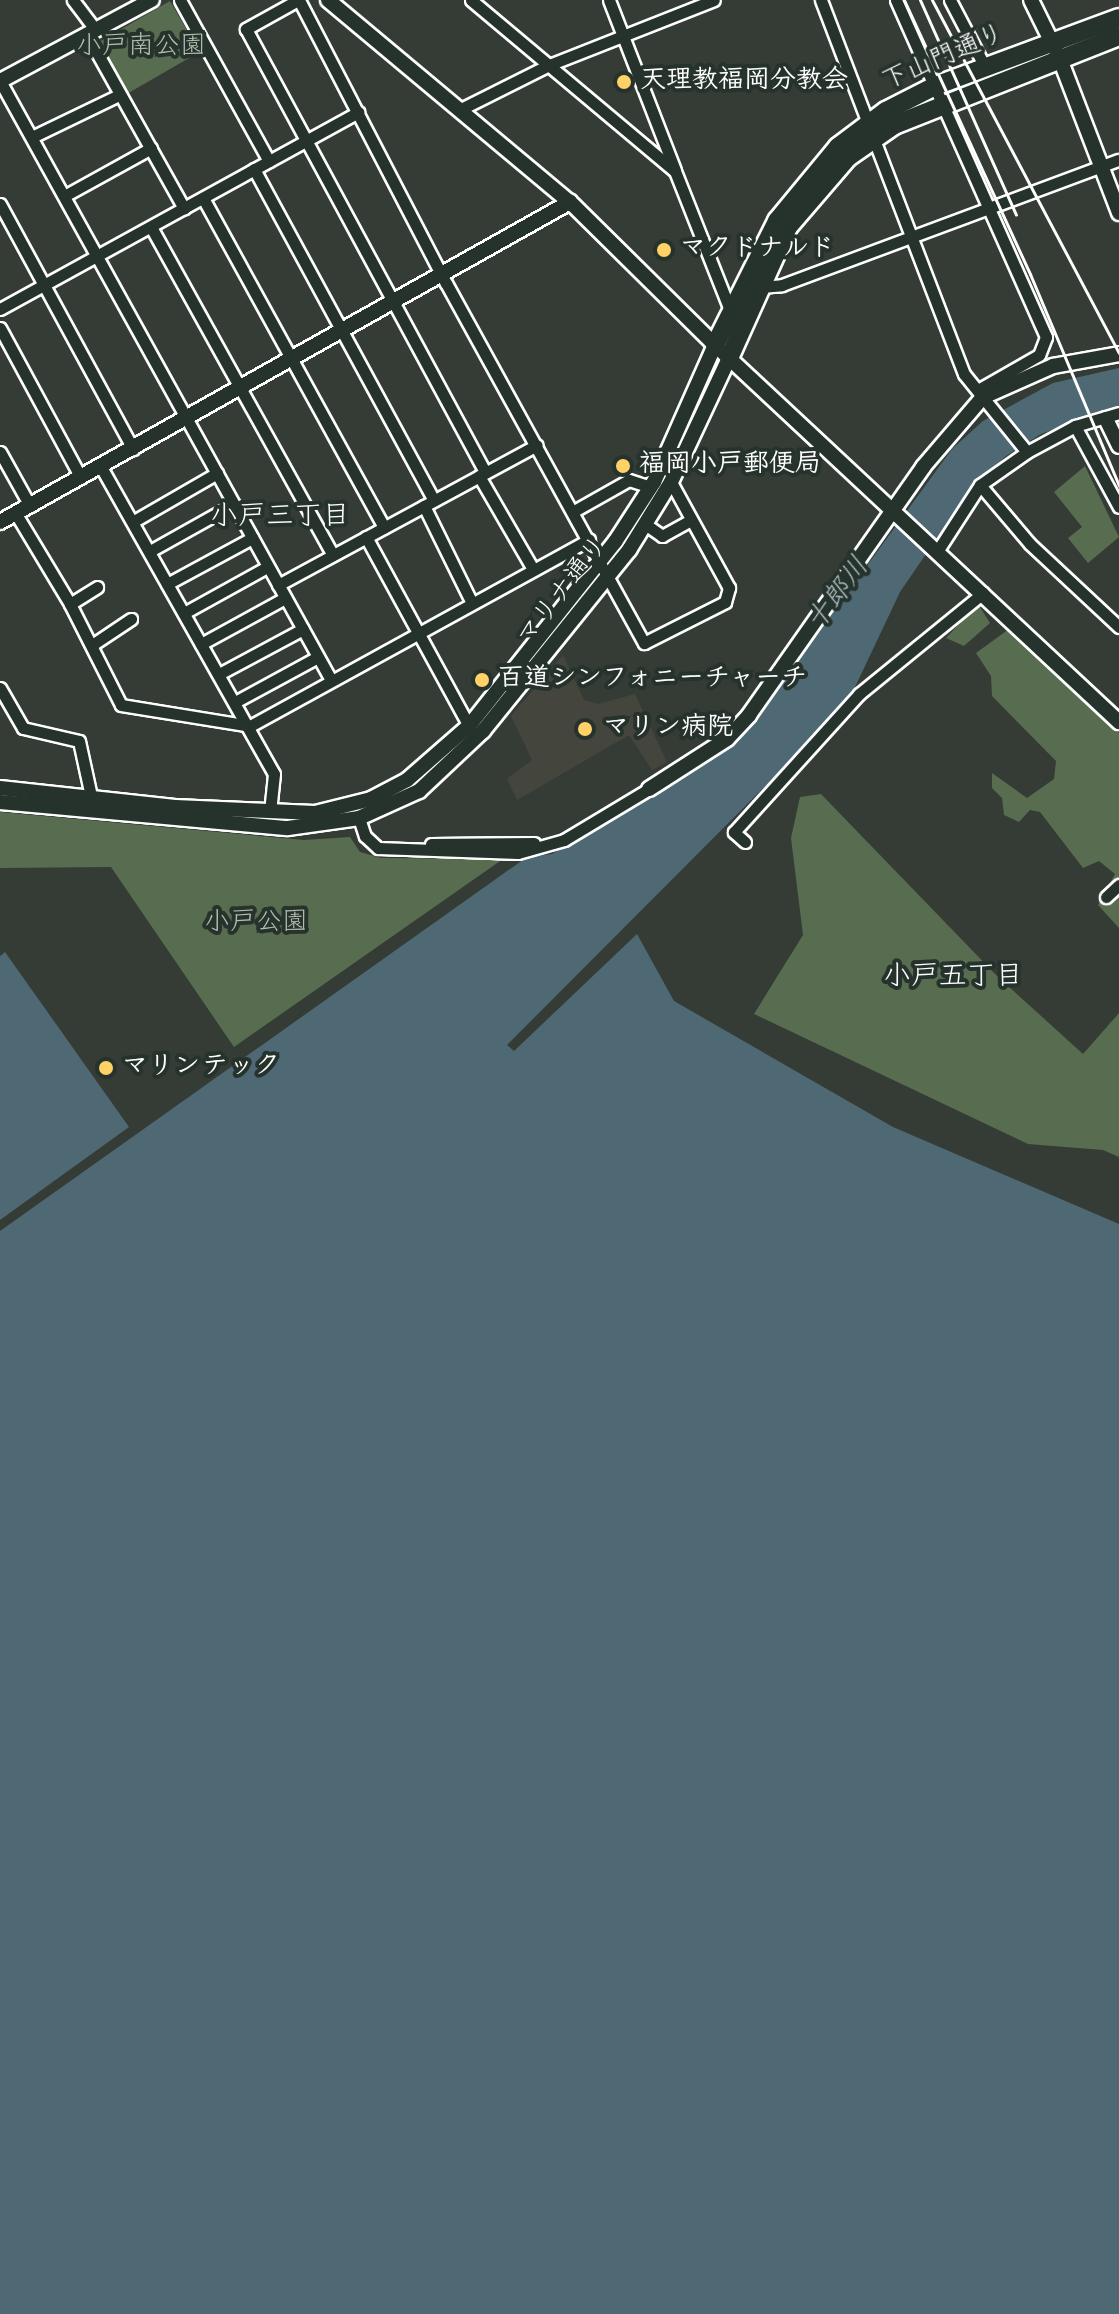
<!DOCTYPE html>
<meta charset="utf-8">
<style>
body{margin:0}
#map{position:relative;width:1119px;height:2314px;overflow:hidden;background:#343c35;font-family:"Indie Flower","Klee One",sans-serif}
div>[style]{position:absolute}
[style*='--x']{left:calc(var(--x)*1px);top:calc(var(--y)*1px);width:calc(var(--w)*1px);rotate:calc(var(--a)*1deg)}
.built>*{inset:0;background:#44463e}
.green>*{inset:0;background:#586c50;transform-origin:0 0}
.water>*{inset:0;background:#4e6973}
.roads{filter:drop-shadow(2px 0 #fff) drop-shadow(-2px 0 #fff) drop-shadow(0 2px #fff) drop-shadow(0 -2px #fff)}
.minor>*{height:11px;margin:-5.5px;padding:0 5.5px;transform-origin:5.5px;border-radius:5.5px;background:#26332d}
.tertiary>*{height:14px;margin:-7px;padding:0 7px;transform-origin:7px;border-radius:7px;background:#26332d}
.primary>*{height:18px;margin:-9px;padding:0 9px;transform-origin:9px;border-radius:9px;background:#26332d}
.rail>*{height:3px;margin:-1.5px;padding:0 1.5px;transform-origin:1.5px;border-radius:1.5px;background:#fff}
.dots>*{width:22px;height:22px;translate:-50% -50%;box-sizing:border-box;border:4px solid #26332d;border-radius:50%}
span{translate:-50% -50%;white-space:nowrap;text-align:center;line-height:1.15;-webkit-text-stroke:8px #26332d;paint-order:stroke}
.park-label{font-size:26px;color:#b4bdb0}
.street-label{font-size:26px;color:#fff}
.poi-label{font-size:26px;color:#fff;font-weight:700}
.left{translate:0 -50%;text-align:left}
.neighbourhood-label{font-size:28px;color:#fff}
.water-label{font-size:28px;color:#afbcc0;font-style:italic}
</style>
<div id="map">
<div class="built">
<i style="clip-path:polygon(563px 655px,584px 700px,598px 704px,635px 694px,667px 762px,652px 770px,629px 735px,517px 800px,507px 779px,532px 760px,511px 716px)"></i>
</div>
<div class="green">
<i style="left:170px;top:1px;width:59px;height:85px;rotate:60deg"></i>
<i style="clip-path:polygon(1085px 466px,1119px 537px,1088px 563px,1068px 538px,1082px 527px,1054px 492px)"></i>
<i style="clip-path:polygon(978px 604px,990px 623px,964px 646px,946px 638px)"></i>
<i style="clip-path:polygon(1009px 629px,1119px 733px,1119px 928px,1098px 905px,1115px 874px,1099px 861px,1083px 868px,1040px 812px,1030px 810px,1019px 822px,1004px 815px,1002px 798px,992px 788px,992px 773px,1027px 798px,1054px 779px,1056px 761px,992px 696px,991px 676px,976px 653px)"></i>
<i style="clip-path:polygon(821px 794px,997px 976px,1083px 1054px,1119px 1013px,1119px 1157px,1103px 1150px,1028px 1144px,754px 1014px,803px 935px,791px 838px,800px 797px)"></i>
<i style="clip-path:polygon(0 812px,304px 840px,350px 837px,360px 852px,381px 858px,503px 859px,234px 1047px,111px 867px,0 868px)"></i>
</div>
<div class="water">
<i style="clip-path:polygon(1119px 368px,1119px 406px,1041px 434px,1006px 456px,971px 488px,900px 592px,847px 704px,507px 1045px,514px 1051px,637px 934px,674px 1001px,893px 1127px,1119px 1224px,1119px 2314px,0 2314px,0 1231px,527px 857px,552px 854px,707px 762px,750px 726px,952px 449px,983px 421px,1053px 383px)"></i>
<i style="clip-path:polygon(5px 952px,129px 1127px,0 1220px,0 956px)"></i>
</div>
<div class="roads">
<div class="minor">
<i style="--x:73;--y:0;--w:36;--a:53"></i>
<i style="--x:180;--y:0;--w:184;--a:61.1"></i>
<i style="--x:298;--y:0;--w:60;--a:150.9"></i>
<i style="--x:246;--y:29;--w:503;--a:61.65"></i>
<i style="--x:299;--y:0;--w:319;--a:62.6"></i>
<i style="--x:446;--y:283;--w:411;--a:61.2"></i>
<i style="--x:644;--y:643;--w:91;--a:-26.8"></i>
<i style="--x:725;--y:602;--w:15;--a:-74"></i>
<i style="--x:729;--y:588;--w:121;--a:-118.7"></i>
<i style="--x:471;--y:0;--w:266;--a:40"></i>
<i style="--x:675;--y:171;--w:155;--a:68.4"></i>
<i style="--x:609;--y:0;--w:182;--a:68.8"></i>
<i style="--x:821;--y:0;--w:132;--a:69.1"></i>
<i style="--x:896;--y:0;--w:369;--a:66"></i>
<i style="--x:1046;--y:337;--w:19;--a:111"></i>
<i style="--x:1039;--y:355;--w:70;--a:150.2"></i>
<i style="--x:950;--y:0;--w:76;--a:62.4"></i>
<i style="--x:86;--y:33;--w:201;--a:60.8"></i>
<i style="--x:0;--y:81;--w:684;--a:61.08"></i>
<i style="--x:463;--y:108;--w:96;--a:-26.6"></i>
<i style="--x:549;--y:65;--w:177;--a:-21.5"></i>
<i style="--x:34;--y:136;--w:94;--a:-25.8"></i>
<i style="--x:873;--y:137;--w:254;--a:69"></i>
<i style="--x:964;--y:374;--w:100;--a:51.1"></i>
<i style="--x:1027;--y:452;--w:55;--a:-28.4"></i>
<i style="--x:1075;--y:426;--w:46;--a:-16.5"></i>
<i style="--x:254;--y:169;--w:377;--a:61.5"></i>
<i style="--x:66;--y:195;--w:97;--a:-28.9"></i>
<i style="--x:203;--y:198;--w:376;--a:61.2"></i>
<i style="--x:0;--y:204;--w:279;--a:61.5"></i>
<i style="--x:151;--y:227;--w:375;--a:61"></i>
<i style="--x:761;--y:287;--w:21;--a:-5"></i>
<i style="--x:782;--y:285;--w:359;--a:-20.4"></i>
<i style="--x:0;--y:309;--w:409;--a:-28.8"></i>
<i style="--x:0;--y:328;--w:170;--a:61.6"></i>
<i style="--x:1075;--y:426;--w:92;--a:61.5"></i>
<i style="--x:0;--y:452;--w:62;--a:60.9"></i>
<i style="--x:101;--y:467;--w:352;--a:60.6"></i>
<i style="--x:274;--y:774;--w:38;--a:96"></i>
<i style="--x:479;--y:476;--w:108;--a:59.9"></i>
<i style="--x:980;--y:485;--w:77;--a:49.7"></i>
<i style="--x:1030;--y:544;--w:122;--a:43"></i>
<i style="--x:424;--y:506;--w:108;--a:63.7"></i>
<i style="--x:574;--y:511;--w:63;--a:-29.4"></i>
<i style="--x:629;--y:480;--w:22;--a:18"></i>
<i style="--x:16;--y:514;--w:105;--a:59"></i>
<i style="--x:70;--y:604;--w:113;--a:63.2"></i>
<i style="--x:121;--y:705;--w:131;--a:9.2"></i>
<i style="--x:250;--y:726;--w:387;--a:-28.8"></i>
<i style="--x:134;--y:521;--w:96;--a:-30"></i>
<i style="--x:645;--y:524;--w:21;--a:35"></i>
<i style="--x:662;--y:536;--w:33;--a:-29"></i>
<i style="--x:366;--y:537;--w:215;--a:61.4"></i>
<i style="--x:938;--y:550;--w:77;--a:-57.1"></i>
<i style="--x:980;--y:485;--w:57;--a:-35.1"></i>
<i style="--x:150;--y:551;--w:96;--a:-29.2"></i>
<i style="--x:167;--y:584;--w:97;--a:-28.4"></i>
<i style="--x:278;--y:585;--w:294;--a:-28.4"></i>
<i style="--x:70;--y:604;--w:32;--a:-32"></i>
<i style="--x:184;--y:613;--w:95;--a:-29"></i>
<i style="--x:201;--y:644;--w:96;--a:-28.7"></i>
<i style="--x:92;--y:645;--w:47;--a:-33.7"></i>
<i style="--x:219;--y:674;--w:95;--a:-28.2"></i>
<i style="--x:0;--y:688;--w:46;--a:60.1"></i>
<i style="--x:23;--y:728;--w:57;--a:13.1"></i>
<i style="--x:79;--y:741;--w:56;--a:77.7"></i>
<i style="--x:235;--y:702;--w:94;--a:-28.5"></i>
<i style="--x:359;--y:818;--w:19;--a:72"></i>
<i style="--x:365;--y:836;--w:18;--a:43"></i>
<i style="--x:378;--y:848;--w:140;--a:2"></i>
<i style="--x:518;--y:853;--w:48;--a:-15.8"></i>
<i style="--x:564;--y:840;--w:99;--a:-31"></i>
<i style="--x:745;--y:842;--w:15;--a:-138"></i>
<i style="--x:734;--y:832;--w:186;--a:-47.8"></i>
<i style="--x:859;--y:694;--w:160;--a:-39.2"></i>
<i style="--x:431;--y:844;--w:103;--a:-0.6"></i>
<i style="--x:1106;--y:897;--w:18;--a:-43"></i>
</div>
<div class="tertiary">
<i style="--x:328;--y:0;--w:315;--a:39.9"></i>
<i style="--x:570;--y:202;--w:204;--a:44.6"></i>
<i style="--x:715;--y:345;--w:553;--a:43.02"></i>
<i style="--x:1031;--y:0;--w:66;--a:63.8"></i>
<i style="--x:1060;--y:59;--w:165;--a:69"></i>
<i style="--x:0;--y:81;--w:172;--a:-28.1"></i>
<i style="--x:1106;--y:419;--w:30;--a:64"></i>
<i style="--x:0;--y:522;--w:654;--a:-29.31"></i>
<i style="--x:0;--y:788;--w:176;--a:6.2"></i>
<i style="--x:175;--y:807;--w:140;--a:2.5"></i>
<i style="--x:315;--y:813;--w:58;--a:-14"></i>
<i style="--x:371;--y:799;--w:41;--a:-27.8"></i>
<i style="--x:407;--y:780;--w:82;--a:-41.1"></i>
<i style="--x:469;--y:726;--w:235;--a:-51.6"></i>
<i style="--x:615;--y:542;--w:72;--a:-57"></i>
<i style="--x:654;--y:482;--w:150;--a:-66"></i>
<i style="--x:649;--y:789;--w:93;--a:-32.7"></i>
<i style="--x:727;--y:739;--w:33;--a:-47"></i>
<i style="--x:749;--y:715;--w:303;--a:-54.9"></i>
<i style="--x:923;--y:467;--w:92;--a:-49.4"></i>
<i style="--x:983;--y:397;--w:77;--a:-23.9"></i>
<i style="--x:1053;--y:366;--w:67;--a:-10.3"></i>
<i style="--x:0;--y:802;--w:289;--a:5.2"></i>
<i style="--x:288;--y:828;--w:72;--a:-8"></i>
<i style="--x:359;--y:818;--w:66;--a:-24.2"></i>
<i style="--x:419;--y:791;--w:88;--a:-43.2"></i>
<i style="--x:483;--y:731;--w:233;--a:-51.1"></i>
<i style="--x:629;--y:550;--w:80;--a:-58.3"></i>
<i style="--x:671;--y:482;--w:137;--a:-64.9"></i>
</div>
<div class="primary">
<i style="--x:715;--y:345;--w:139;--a:-63.4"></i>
<i style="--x:777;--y:221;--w:96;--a:-50.5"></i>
<i style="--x:838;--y:147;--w:60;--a:-36.9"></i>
<i style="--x:886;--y:111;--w:55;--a:-27"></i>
<i style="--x:935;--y:86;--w:196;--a:-20.3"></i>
<i style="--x:729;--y:358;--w:144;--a:-65.8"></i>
<i style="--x:788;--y:227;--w:92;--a:-49.4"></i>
<i style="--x:848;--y:157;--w:56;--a:-34.8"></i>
<i style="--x:894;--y:125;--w:242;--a:-21.6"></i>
</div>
</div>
<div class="rail">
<i style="--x:904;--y:0;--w:302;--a:65.3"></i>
<i style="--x:1030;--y:274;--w:230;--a:67.2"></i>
<i style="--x:920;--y:0;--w:235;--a:65.9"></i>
<i style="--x:932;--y:0;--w:399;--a:62.1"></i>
</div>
<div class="dots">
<i style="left:624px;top:82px;background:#ffd166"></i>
<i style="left:664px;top:250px;background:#ffd166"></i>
<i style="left:623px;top:466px;background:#ffd166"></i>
<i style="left:482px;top:680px;background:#ffd166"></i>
<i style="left:585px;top:729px;background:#ffd166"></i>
<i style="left:106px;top:1068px;background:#ffd166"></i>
</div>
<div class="park-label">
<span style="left:141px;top:48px">小戸南公園</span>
<span style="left:256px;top:924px">小戸公園</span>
</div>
<div class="street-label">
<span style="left:944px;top:59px;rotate:-23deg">下山門通り</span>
<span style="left:564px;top:592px;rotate:-52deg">マリナ通り</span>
</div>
<div class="poi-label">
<span class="left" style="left:640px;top:82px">天理教福岡分教会</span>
<span class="left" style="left:680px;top:250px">マクドナルド</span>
<span class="left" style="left:639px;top:466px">福岡小戸郵便局</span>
<span class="left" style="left:498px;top:680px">百道シンフォニーチャーチ</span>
<span class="left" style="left:603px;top:729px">マリン病院</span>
<span class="left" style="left:122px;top:1068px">マリンテック</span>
</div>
<div class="neighbourhood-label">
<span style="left:280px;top:518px">小戸三丁目</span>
<span style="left:953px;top:978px">小戸五丁目</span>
</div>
<div class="water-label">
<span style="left:839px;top:595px;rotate:-53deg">十郎川</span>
</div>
</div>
